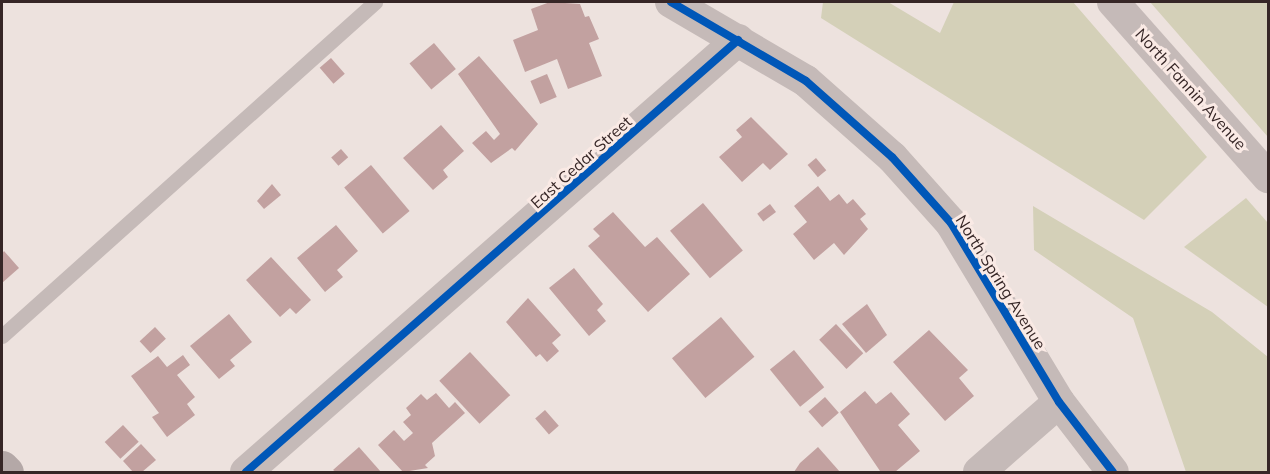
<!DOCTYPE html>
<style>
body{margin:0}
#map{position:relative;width:1270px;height:474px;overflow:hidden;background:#ede2de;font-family:Mulish,sans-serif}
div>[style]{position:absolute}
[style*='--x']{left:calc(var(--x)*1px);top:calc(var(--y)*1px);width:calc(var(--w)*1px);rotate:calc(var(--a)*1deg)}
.green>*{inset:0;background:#d4d0b8}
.building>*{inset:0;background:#c2a1a0;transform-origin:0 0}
.service>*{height:15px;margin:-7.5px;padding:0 7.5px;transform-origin:7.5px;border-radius:7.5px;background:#c5bab8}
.minor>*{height:32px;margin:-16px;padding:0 16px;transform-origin:16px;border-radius:16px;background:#c5bab8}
.primary>*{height:33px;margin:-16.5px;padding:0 16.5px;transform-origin:16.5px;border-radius:16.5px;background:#b4a8a7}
.cycleway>*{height:8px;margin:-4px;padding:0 4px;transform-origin:4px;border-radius:4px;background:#0057b8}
span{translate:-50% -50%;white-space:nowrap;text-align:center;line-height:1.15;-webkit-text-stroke:6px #faeae5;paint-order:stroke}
.street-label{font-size:16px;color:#362626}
.frame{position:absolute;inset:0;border:3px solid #362626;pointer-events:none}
</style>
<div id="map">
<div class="green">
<i style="clip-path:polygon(823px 2px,888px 2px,940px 33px,954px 2px,1073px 2px,1207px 157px,1144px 220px,821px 18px)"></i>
<i style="clip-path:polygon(1150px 2px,1268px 2px,1268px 137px)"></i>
<i style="clip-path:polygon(1246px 198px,1268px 223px,1268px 307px,1184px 247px)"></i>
<i style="clip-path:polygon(1033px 206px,1212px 312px,1268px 357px,1268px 472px,1186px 472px,1133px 318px,1034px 250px)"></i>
</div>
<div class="building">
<i style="clip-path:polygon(550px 2px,580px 4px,585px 17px,589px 16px,599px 39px,589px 43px,602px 76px,568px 89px,557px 59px,525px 72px,513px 40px,538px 30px,531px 9px)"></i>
<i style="left:434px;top:43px;width:34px;height:32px;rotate:50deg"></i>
<i style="clip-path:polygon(479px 56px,538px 124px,515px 151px,512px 148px,491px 163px,472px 143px,486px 131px,494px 140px,500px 134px,458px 74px)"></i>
<i style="left:331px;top:58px;width:21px;height:15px;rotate:49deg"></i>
<i style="left:547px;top:74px;width:25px;height:18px;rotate:67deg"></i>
<i style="clip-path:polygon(751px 117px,788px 154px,770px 170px,763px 163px,742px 182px,719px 157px,742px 137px,736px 130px)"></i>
<i style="clip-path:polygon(441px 125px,464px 151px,443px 170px,448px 177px,433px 190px,403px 158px)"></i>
<i style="left:341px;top:149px;width:11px;height:13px;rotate:49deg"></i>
<i style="left:816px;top:158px;width:16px;height:11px;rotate:50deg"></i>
<i style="left:371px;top:165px;width:60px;height:35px;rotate:50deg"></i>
<i style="clip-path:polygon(272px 184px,281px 195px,264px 209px,257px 201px)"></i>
<i style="clip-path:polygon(818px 186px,830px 201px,839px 194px,847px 204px,853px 199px,866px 214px,860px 219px,868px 229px,844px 255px,834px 243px,814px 260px,793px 234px,807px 222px,794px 206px)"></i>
<i style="left:703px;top:203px;width:62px;height:43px;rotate:50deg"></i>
<i style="left:770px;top:204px;width:10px;height:16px;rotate:53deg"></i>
<i style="clip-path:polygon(613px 212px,645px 247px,657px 237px,690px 274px,648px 312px,588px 246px,600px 236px,593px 229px)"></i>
<i style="clip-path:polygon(336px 225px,358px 251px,337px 270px,343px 277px,325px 292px,297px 258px)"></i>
<i style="clip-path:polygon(4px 251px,19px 268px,2px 283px,2px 254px)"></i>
<i style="clip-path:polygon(271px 257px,311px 300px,296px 314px,290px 308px,280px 317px,246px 280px)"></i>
<i style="clip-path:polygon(574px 268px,603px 304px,597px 310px,606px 321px,589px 336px,549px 288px)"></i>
<i style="clip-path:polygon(528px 298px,561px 335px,552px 343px,559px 351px,547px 362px,540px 354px,536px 357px,506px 322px)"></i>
<i style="clip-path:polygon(867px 304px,887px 335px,866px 353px,842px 324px)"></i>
<i style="clip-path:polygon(229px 314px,252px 342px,230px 360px,235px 366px,219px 379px,190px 346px)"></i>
<i style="left:721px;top:317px;width:52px;height:64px;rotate:50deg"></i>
<i style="left:836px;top:324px;width:40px;height:23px;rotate:47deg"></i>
<i style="left:155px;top:327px;width:16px;height:21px;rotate:47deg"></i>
<i style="clip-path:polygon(929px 330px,968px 370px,959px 378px,974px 396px,945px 421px,893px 362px)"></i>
<i style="left:794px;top:350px;width:48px;height:31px;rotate:51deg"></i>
<i style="left:470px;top:352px;width:59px;height:42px;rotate:47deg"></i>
<i style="clip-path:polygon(183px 355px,190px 365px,177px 375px,195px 397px,187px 404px,195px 415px,167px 437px,152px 417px,159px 413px,131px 376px,158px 356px,167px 367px)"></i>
<i style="clip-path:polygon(865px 391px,876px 404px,891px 392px,910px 414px,898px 425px,920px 451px,895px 472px,880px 471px,840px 412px)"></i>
<i style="clip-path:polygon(436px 393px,449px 408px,455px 402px,465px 413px,432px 443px,435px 456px,425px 465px,428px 468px,403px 472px,378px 445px,394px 430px,404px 441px,413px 433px,403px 422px,411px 415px,406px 408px,421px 394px,427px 400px)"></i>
<i style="left:825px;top:397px;width:21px;height:22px;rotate:49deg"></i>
<i style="left:545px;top:410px;width:21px;height:13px;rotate:49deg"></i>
<i style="left:123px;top:425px;width:23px;height:25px;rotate:47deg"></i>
<i style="clip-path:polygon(141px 444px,156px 460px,142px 472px,133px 472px,123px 461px)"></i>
<i style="clip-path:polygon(359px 447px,381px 472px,336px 472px,333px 470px)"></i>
<i style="clip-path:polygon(818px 447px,840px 472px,794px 472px,800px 463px)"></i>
</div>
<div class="service">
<i style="--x:2;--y:336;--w:501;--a:-41.84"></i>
</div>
<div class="minor">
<i style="--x:671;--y:2;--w:156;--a:30.3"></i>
<i style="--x:806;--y:81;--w:115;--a:41.5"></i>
<i style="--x:892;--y:157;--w:89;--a:48.2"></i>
<i style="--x:951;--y:223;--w:209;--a:58.9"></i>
<i style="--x:1059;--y:402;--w:88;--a:52.4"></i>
<i style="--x:1113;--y:2;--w:234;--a:48.5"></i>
<i style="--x:246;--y:472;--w:655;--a:-41.28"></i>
<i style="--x:979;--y:472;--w:106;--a:-41.2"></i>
</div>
<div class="primary">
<i style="--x:2;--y:467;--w:7;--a:45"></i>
</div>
<div class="cycleway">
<i style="--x:671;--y:2;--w:156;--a:30.3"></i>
<i style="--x:806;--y:81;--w:115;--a:41.5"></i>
<i style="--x:892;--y:157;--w:89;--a:48.2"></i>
<i style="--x:951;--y:223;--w:209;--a:58.9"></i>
<i style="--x:1059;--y:402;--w:88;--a:52.4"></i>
<i style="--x:246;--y:472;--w:655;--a:-41.28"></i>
</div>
<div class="street-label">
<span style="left:1191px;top:89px;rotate:48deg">North Fannin Avenue</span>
<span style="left:581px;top:162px;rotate:-42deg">East Cedar Street</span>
<span style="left:1001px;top:282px;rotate:58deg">North Spring Avenue</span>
</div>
<div class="frame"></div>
</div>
